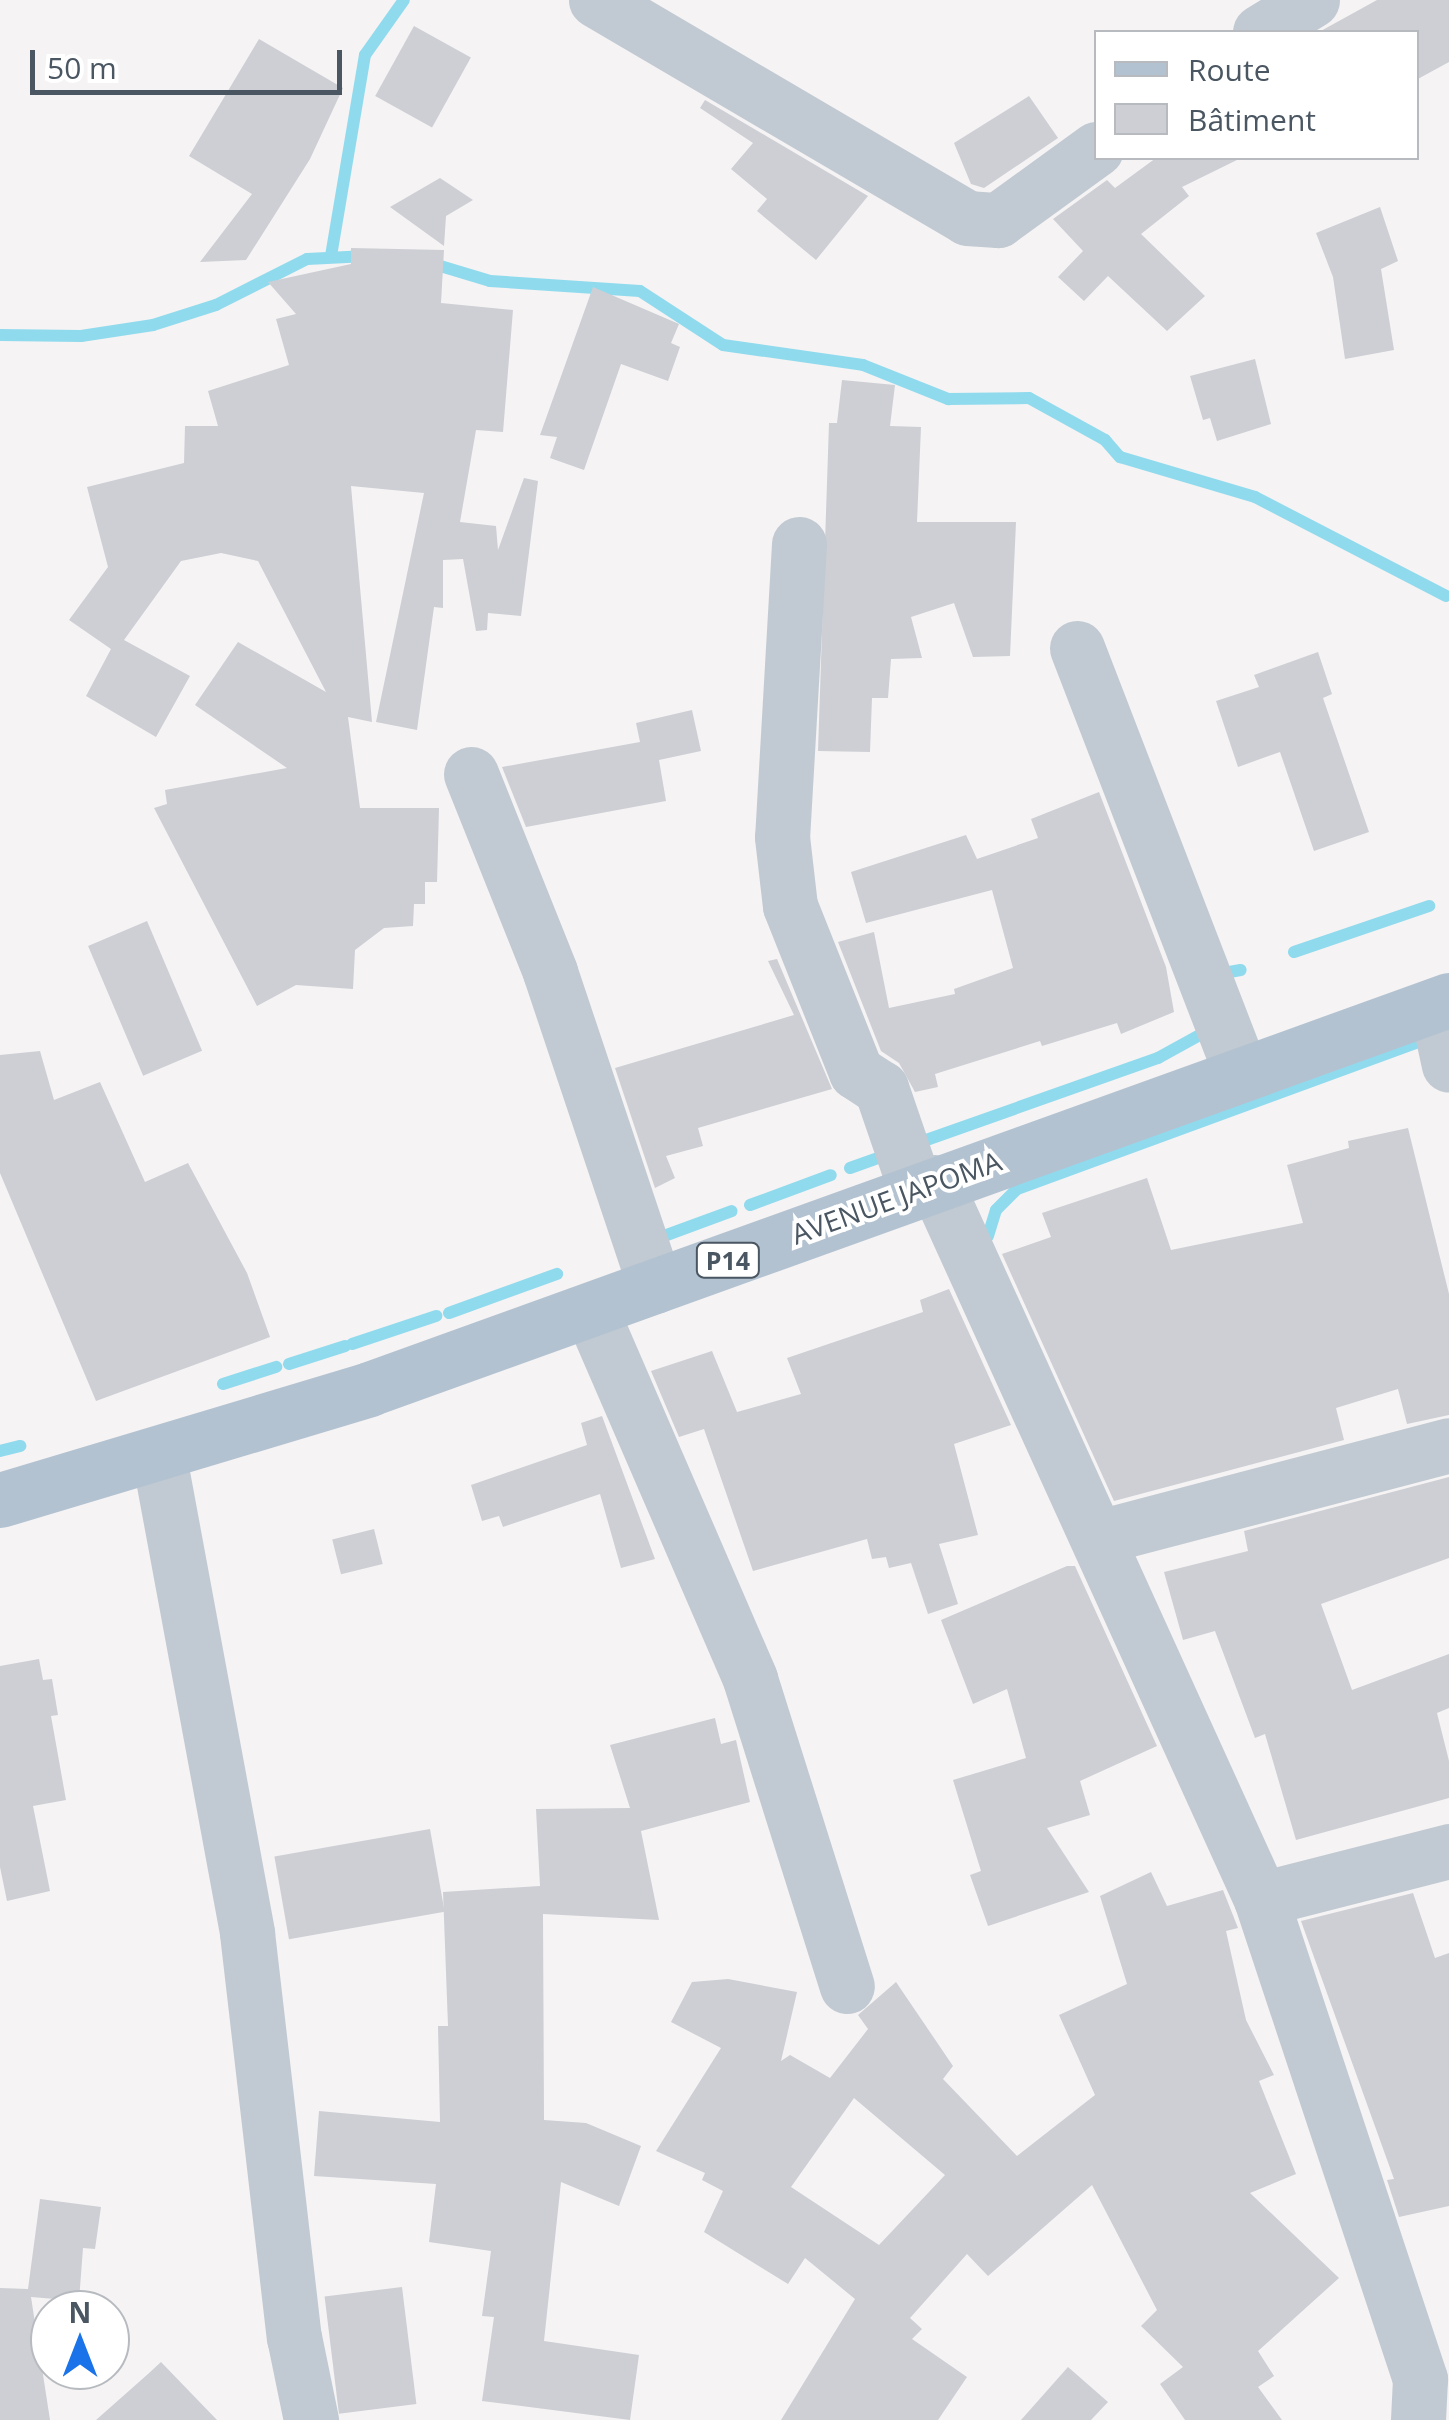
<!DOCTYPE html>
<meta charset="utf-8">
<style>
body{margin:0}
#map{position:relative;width:1449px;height:2420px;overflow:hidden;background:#f5f3f3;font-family:"Open Sans",sans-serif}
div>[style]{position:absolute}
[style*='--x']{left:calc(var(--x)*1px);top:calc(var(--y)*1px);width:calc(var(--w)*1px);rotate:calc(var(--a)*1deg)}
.stream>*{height:12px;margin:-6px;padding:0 6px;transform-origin:6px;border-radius:6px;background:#90daee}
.building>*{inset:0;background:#cdcfd5;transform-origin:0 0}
.minor>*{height:55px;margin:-27.5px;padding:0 27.5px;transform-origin:27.5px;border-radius:27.5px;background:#c1cad2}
.major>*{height:55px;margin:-27.5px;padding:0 27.5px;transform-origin:27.5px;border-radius:27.5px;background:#b3c2d1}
span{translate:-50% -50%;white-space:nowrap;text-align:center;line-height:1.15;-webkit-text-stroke:8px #fff;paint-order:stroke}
.shield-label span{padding:2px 8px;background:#fff;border:2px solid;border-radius:8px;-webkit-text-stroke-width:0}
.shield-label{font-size:25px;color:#4a5661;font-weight:700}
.street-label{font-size:28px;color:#4a5661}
.legend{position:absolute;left:1094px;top:30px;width:325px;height:130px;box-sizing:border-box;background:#fff;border:2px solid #b7bbc0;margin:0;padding:12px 18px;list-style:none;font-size:30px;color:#4a5661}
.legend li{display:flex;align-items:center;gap:20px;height:50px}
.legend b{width:50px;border:2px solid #b7bbc0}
.north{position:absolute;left:30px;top:2290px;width:100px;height:100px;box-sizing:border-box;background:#fff;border:2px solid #b7bbc0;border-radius:50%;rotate:0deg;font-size:28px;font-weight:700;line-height:40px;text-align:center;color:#4a5661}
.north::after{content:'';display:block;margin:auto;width:35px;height:45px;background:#1a73e8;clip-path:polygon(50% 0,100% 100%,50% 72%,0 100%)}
.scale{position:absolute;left:30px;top:50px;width:312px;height:45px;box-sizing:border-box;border:5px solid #4a5661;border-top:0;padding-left:12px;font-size:30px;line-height:35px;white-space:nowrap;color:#4a5661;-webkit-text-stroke:8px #fff;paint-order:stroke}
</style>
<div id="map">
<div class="stream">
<i style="--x:331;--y:256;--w:204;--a:-80.4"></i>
<i style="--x:365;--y:55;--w:67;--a:-54.7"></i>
<i style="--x:427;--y:262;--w:66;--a:16.8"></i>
<i style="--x:490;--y:281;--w:150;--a:3.8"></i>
<i style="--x:640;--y:291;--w:99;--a:33"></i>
<i style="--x:723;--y:345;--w:141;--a:8.1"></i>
<i style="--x:863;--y:365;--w:92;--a:21.8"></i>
<i style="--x:948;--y:399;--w:81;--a:-0.7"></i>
<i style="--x:1029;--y:398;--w:87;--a:28.9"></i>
<i style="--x:1105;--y:440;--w:23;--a:49"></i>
<i style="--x:1120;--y:457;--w:141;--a:16.5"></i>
<i style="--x:1255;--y:497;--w:215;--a:27.4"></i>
<i style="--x:0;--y:335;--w:81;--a:0.7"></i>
<i style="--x:81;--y:336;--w:73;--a:-8.7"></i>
<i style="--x:153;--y:325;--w:66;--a:-17.6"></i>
<i style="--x:216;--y:305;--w:102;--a:-26.8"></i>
<i style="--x:307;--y:259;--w:60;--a:-2.9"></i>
<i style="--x:1294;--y:952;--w:143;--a:-18.8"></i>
<i style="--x:1218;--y:974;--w:23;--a:-10"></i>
<i style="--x:915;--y:1144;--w:258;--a:-19.5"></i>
<i style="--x:1158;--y:1058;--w:56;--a:-28.9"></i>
<i style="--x:850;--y:1168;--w:45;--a:-19.7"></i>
<i style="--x:750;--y:1205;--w:86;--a:-20.3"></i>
<i style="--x:664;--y:1236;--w:72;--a:-20.2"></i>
<i style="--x:988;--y:1236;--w:27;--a:-73"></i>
<i style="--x:996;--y:1210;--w:30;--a:-45"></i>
<i style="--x:1017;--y:1189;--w:438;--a:-20.1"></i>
<i style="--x:449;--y:1313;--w:115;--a:-19.9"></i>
<i style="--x:352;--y:1344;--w:89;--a:-18.4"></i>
<i style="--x:289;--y:1364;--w:59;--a:-17.8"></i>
<i style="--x:223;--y:1384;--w:56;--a:-17.8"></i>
<i style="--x:0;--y:1451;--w:21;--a:-14"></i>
</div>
<div class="building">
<i style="clip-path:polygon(1377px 0,1449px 0,1449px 62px,1416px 80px,1416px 32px,1319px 32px)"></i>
<i style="left:414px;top:26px;width:65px;height:80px;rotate:29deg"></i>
<i style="clip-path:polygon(259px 39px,343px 88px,310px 159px,246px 260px,200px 262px,252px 194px,189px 156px)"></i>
<i style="clip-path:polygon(1029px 96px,1058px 138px,984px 188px,971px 184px,954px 143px)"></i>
<i style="clip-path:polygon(705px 100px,868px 196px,816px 260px,757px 211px,767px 199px,731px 169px,753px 143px,700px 108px)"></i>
<i style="clip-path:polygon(1156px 158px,1241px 158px,1182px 187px,1189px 196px,1141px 234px,1205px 296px,1167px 331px,1108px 276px,1084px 301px,1058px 277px,1083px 251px,1053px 219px,1107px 180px,1115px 188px)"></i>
<i style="clip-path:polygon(440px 178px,473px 200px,446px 216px,444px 246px,390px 207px)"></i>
<i style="clip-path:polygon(1380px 207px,1398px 261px,1381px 269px,1394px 350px,1345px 359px,1333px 277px,1316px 233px)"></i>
<i style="clip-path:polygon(351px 248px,444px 250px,441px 303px,513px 310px,503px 432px,476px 430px,460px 522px,496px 526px,498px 550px,524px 478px,538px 481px,521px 616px,488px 613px,487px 630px,476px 631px,463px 559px,443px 560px,443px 608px,434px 607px,417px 730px,376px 722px,424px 493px,351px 486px,372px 722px,348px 717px,360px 808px,439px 808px,437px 882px,425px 882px,425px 904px,414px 904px,413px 926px,384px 928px,355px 950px,353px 989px,296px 985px,257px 1006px,154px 808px,167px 804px,165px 790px,287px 768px,195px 705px,238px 642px,326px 692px,258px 561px,221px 553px,181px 561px,124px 640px,190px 676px,156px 737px,86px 696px,111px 649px,69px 620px,108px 567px,87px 487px,184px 463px,185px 426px,218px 426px,208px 391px,289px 365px,276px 319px,296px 314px,268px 282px,351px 264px)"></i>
<i style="clip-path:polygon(593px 287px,679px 324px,671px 343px,680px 347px,668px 381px,621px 364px,584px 470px,550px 458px,557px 437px,540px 435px)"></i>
<i style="clip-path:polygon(1255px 359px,1271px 424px,1217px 441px,1210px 418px,1203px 420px,1190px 376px)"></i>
<i style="clip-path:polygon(842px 380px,895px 385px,890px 426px,921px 427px,917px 522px,1016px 522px,1010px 656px,973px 657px,954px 603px,911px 617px,922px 658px,891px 659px,888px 698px,872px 698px,870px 752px,818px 751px,829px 423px,837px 423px)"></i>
<i style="clip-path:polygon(1318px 652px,1332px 694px,1323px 698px,1369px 832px,1314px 851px,1280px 752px,1238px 767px,1216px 701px,1259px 687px,1254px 675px)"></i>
<i style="clip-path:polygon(692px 710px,701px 751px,659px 760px,666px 801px,526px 827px,502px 767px,640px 742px,636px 723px)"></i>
<i style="clip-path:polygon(1099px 792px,1166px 967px,1174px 1012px,1121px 1034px,1117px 1023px,1042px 1046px,1040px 1041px,935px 1074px,938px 1087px,915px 1092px,899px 1063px,881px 1051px,838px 942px,874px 932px,889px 1008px,955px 994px,954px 989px,1013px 968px,992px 890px,866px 923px,851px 872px,966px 835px,977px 859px,1038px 838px,1031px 819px)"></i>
<i style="left:147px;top:921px;width:141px;height:64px;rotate:67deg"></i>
<i style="clip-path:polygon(777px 959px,832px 1089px,698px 1128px,703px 1146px,666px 1156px,675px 1178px,655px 1188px,615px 1068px,794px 1015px,768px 961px)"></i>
<i style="clip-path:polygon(40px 1051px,54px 1100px,100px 1082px,145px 1182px,188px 1163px,247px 1273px,270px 1337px,96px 1401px,0 1173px,0 1055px)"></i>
<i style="clip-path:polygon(1408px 1128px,1449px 1294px,1449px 1415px,1407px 1424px,1398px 1389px,1336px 1408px,1344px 1440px,1114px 1501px,1002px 1254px,1051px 1237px,1042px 1213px,1147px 1178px,1171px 1250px,1303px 1223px,1287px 1165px,1349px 1148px,1348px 1141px)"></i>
<i style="clip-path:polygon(949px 1289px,1011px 1425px,954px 1444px,978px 1535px,939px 1544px,958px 1604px,928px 1614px,911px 1563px,889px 1568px,886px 1557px,872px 1559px,867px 1539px,753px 1571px,704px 1429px,679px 1437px,651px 1371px,712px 1351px,737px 1412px,801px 1394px,787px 1358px,923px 1312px,920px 1300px)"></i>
<i style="clip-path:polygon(602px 1416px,655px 1559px,621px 1568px,600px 1494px,503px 1527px,499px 1516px,482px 1521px,471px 1485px,587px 1445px,581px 1423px)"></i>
<i style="clip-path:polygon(1449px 1477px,1449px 1558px,1321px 1604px,1352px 1690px,1449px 1654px,1449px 1708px,1437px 1713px,1449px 1761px,1449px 1798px,1296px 1840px,1265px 1734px,1255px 1738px,1215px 1631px,1183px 1640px,1164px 1572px,1248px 1551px,1244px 1531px)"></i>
<i style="left:374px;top:1529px;width:36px;height:43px;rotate:76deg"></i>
<i style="clip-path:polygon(1067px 1566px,1075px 1566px,1157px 1746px,1080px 1781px,1090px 1815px,1047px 1828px,1089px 1892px,988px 1926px,970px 1875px,981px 1871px,953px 1780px,1026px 1758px,1007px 1689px,973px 1704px,941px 1620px)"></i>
<i style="clip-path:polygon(39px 1659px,43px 1680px,52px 1679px,58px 1715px,51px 1716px,66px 1800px,33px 1806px,50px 1891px,7px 1901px,0 1867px,0 1666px)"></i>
<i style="clip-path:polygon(715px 1718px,721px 1744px,736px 1740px,750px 1802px,641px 1831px,659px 1920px,543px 1914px,544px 2120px,586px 2123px,641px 2146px,619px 2206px,561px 2182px,544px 2341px,639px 2355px,630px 2420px,482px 2401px,494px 2317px,482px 2316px,491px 2251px,429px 2242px,436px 2184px,314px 2176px,319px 2111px,440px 2122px,438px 2026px,448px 2026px,443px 1892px,540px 1886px,536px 1809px,630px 1808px,610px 1745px)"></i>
<i style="left:430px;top:1829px;width:84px;height:158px;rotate:80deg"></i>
<i style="clip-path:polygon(evenodd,1151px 1872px,1167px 1906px,1223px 1890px,1238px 1928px,1226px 1931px,1246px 2020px,1274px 2075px,1259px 2081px,1296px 2174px,1250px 2193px,1339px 2278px,1258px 2351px,1274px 2376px,1258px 2387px,1282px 2420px,1185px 2420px,1160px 2384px,1183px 2367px,1141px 2326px,1157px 2310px,1092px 2185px,988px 2276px,967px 2254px,910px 2318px,922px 2329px,912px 2339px,967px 2377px,938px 2420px,781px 2420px,855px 2299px,805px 2258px,788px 2284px,704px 2232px,723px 2191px,702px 2180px,705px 2173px,656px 2151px,721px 2048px,671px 2022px,692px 1982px,728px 1979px,797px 1992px,781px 2061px,790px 2055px,830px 2078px,868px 2029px,858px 2015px,896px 1982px,953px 2066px,943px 2079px,1017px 2156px,1095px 2095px,1059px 2015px,1127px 1984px,1100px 1896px,1151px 1872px,854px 2098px,945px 2175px,879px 2245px,791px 2187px,854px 2098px)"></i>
<i style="clip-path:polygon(1413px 1893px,1435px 1958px,1449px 1953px,1449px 2206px,1399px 2217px,1387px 2180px,1394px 2179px,1301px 1921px)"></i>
<i style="clip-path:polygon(40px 2199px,101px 2207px,95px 2249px,83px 2248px,79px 2301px,31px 2297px,50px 2420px,0 2420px,0 2288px,28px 2289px)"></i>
<i style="left:402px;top:2287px;width:118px;height:78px;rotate:83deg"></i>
<i style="clip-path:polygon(161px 2362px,217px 2420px,96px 2420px,148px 2374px)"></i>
<i style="clip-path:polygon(1068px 2367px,1108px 2402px,1091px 2420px,1021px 2420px)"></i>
</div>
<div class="minor">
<i style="--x:596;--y:0;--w:430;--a:30.4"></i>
<i style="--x:967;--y:218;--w:31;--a:4"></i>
<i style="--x:998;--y:220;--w:121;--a:-35.9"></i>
<i style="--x:1260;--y:32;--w:61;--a:-31.6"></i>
<i style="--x:799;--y:544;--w:293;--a:93.3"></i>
<i style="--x:782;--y:837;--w:69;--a:83.4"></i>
<i style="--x:790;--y:906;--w:179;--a:68.3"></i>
<i style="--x:856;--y:1072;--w:30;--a:33"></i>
<i style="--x:881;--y:1088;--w:108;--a:71.1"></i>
<i style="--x:1077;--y:648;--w:456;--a:68.9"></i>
<i style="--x:471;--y:774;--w:213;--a:68.2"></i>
<i style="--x:550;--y:972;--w:331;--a:71.5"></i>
<i style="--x:1436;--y:1005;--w:61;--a:77.8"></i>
<i style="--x:935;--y:1182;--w:788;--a:65.55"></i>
<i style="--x:1261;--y:1899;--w:506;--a:71.67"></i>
<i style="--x:1420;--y:2379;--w:41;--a:92.8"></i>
<i style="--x:591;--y:1311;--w:401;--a:66.6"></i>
<i style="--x:750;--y:1679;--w:322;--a:72.5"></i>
<i style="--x:159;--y:1457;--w:484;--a:79.5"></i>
<i style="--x:247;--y:1933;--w:407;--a:83.4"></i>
<i style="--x:294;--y:2337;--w:85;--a:78.4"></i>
<i style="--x:1099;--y:1537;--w:362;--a:-14.7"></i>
<i style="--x:1261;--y:1899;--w:194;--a:-14.3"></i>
</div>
<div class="major">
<i style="--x:0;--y:1500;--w:385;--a:-16.7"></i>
<i style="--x:369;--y:1389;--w:1148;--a:-19.81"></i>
</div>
<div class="shield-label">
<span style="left:728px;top:1260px">P14</span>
</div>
<div class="street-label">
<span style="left:896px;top:1197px;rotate:-20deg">AVENUE JAPOMA</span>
</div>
<ul class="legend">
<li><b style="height:12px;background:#b3c2d1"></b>Route</li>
<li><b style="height:28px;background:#cdcfd5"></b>Bâtiment</li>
</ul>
<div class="north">N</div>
<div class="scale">50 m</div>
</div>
